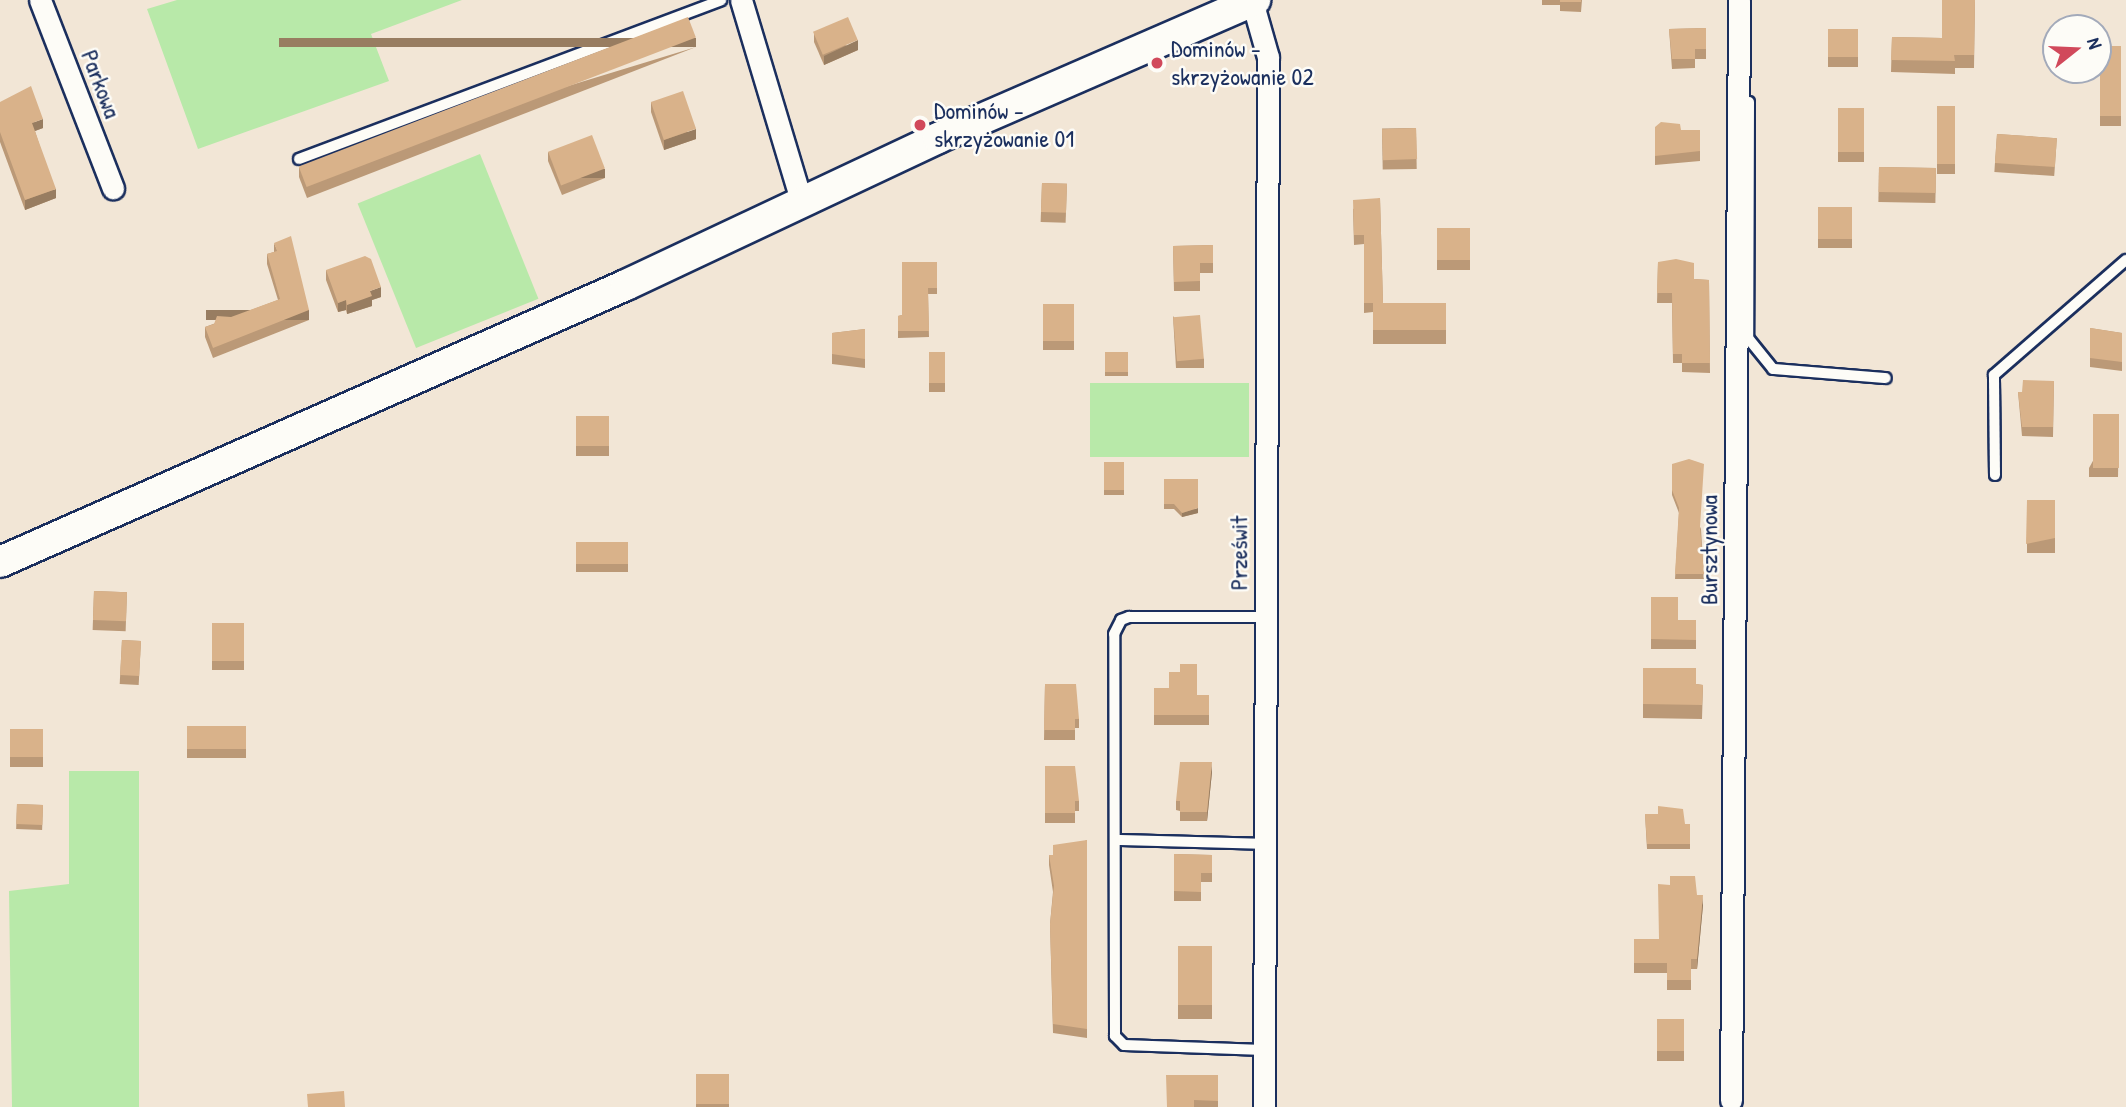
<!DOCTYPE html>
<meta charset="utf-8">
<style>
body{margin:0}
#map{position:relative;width:2126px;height:1107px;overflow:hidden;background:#f2e6d6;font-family:"Patrick Hand",sans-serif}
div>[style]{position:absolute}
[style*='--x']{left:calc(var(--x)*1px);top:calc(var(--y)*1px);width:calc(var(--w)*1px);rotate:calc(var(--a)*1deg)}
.green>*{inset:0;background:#b8e9a9;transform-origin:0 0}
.roads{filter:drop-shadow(2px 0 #1b2f5e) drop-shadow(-2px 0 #1b2f5e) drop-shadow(0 2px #1b2f5e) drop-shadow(0 -2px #1b2f5e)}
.lane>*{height:10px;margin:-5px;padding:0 5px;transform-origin:5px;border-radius:5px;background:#fdfcf7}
.street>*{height:21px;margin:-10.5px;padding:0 10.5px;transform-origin:10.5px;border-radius:10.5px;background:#fdfcf7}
.secondary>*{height:30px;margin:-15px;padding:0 15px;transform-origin:15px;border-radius:15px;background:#fdfcf7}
.wall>*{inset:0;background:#b97;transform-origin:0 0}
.shaded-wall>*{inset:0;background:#987d61;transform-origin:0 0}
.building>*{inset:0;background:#d9b28a;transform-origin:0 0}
.dots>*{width:19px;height:19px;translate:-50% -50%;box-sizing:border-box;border:4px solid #fdfcf7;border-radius:50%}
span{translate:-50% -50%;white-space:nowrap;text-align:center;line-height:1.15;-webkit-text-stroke:5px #fdfcf7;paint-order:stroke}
.poi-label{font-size:24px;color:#1b2f5e}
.left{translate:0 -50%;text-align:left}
.street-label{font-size:24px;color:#1b2f5e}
.north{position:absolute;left:2042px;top:14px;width:70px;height:70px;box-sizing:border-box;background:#fdfcf7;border:2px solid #a3aaba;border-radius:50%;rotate:72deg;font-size:19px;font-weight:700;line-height:28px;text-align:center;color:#1b2f5e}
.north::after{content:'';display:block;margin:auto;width:24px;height:32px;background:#d1495b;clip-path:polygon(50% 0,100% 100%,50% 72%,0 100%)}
</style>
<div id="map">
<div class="green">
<i style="clip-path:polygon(177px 0,462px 0,371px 34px,389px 81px,198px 149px,147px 9px)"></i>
<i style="left:480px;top:154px;width:156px;height:132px;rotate:68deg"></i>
<i style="left:1090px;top:383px;width:159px;height:74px"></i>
<i style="clip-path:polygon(69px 771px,139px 771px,139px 1107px,12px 1107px,9px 891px,69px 884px)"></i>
</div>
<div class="roads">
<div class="lane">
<i style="--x:1749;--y:102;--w:236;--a:90.2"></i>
<i style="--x:1748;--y:338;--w:40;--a:51"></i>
<i style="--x:1773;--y:369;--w:113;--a:4.6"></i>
<i style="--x:299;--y:159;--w:451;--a:-20.6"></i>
<i style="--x:1995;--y:475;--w:100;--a:-90.6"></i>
<i style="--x:1994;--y:375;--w:175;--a:-41.1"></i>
<i style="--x:1116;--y:840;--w:149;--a:1.5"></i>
<i style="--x:1264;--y:1050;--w:140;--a:-178"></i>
<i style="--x:1124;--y:1045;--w:13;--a:-135"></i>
<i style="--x:1115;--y:1036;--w:402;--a:-90.1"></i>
<i style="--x:1114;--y:634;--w:16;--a:-63"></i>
<i style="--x:1121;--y:620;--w:9;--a:-21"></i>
<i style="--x:1129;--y:617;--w:136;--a:0"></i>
</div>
<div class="street">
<i style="--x:40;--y:0;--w:202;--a:68.8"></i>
<i style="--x:741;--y:0;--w:212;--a:73.3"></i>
<i style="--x:1252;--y:1;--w:58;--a:74.1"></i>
<i style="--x:1268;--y:57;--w:1050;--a:90.22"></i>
<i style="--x:1731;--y:1100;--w:1100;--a:-89.58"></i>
</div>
<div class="secondary">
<i style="--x:0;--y:562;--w:685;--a:-23.87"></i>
<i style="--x:626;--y:285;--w:345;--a:-25.2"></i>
<i style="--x:938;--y:138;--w:346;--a:-23.5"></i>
</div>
</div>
<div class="wall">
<i style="clip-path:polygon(1542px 0,1582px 0,1581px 12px,1560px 11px,1560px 5px,1542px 5px)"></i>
<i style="clip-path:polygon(1975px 0,1974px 68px,1955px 68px,1955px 74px,1891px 72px,1892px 37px,1942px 38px)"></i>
<i style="clip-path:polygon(1706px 28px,1706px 59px,1695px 59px,1695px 68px,1672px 69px,1669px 29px)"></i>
<i style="left:1828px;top:29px;width:30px;height:38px"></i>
<i style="clip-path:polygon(814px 33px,858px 50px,824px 65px,814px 42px)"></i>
<i style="left:2100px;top:46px;width:21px;height:80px"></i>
<i style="clip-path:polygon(696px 47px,307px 198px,299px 177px,299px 168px)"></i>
<i style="clip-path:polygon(0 102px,43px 128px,35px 131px,56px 198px,25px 210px,0 142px)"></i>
<i style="clip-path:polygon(651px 102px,696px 139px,664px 150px,651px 112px)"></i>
<i style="left:1937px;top:106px;width:18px;height:68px"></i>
<i style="left:1838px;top:108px;width:26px;height:54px"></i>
<i style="clip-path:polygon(1655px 127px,1681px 130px,1700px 130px,1700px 161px,1655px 165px)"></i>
<i style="left:1416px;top:128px;width:41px;height:34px;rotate:89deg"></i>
<i style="left:1997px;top:134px;width:60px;height:38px;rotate:4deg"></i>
<i style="clip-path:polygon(548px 152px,605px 178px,562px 195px,548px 161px)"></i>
<i style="left:1879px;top:167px;width:57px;height:35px;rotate:1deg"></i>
<i style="left:1042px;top:183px;width:25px;height:39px;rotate:2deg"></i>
<i style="clip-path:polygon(1380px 198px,1383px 303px,1446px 303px,1446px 344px,1373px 344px,1373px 312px,1364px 313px,1364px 244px,1354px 245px,1353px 209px)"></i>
<i style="left:1818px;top:207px;width:34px;height:41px"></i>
<i style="left:1437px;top:228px;width:33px;height:42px"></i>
<i style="clip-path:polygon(274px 243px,309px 320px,213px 358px,205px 337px,205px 327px,278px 300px,267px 264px,267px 254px,274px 252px)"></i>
<i style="clip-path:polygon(1213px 245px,1213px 273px,1200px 273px,1200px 291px,1174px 291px,1173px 246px)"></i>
<i style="clip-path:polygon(937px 262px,937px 294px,928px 294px,929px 337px,898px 338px,898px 316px,902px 315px)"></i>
<i style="clip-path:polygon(1658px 262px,1694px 279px,1709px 280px,1710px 373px,1682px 372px,1682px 363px,1673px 363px,1672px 303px,1657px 303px)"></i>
<i style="clip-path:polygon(326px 270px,381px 297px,372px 300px,372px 306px,347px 314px,346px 310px,338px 312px,326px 280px)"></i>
<i style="left:1043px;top:304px;width:31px;height:46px"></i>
<i style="clip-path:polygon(1173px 316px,1204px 359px,1204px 368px,1176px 368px)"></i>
<i style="clip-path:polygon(2090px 328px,2122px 333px,2122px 371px,2090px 367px)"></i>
<i style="clip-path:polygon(865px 329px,865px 368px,832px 364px,832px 333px)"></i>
<i style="left:945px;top:352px;width:40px;height:16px;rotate:90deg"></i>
<i style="left:1105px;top:352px;width:23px;height:24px"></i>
<i style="clip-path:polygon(2054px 381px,2053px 437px,2022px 436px,2018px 392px,2022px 392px)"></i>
<i style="clip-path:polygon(2119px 414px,2118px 477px,2089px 477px,2089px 468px)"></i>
<i style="left:609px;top:416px;width:40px;height:33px;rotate:90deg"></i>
<i style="left:1104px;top:462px;width:20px;height:33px"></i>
<i style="clip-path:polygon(1672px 464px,1701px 529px,1704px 579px,1675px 579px,1679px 513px,1672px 495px)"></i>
<i style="clip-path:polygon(1164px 479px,1198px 513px,1182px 517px,1174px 509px,1164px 509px)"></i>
<i style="left:2027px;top:500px;width:28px;height:53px"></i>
<i style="left:576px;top:542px;width:52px;height:30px"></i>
<i style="left:94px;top:591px;width:33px;height:39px;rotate:2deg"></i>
<i style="clip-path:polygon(1651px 597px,1678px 620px,1696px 620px,1696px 649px,1651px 649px)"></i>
<i style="left:212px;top:623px;width:32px;height:47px"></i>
<i style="left:122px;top:640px;width:19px;height:44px;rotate:3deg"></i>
<i style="clip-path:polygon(1643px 668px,1696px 684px,1703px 685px,1702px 719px,1643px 718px)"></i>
<i style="clip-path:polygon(1045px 684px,1079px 719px,1079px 728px,1075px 728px,1075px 740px,1044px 740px)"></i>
<i style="clip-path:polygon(1154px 688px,1197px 695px,1209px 695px,1209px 725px,1154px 725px)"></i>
<i style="left:187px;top:726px;width:59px;height:32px"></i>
<i style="left:10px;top:729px;width:33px;height:38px"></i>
<i style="clip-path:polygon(1045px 766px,1079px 801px,1079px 811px,1075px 811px,1075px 823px,1045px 823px)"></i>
<i style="clip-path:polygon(1212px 772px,1207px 821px,1180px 821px,1180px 811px,1176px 810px,1176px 801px)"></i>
<i style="left:17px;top:804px;width:26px;height:25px;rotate:2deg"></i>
<i style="clip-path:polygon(1645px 814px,1685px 824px,1690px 824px,1690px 849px,1647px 849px)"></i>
<i style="clip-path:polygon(1087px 840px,1087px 1038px,1053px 1033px,1050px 924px,1053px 892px,1049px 865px,1049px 855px,1053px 855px)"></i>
<i style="clip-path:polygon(1174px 854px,1212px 855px,1212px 882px,1201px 882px,1201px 901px,1174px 901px)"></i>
<i style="clip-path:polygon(1697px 895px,1703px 905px,1697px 969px,1691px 969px,1691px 990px,1667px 990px,1667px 973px,1634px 973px,1634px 939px,1659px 939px)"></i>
<i style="left:1178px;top:946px;width:34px;height:73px"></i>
<i style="left:1657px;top:1019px;width:27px;height:42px"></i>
<i style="left:729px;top:1074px;width:33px;height:33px;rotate:90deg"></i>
<i style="clip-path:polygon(1218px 1075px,1218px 1107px,1167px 1107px)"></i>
</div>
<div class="shaded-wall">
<i style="left:696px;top:38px;width:9px;height:417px;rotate:90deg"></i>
<i style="clip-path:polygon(858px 40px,858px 50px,824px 65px,824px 56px)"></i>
<i style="clip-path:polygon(43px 119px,43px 128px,32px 132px,32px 123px)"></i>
<i style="clip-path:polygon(696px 129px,696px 139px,664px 150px,664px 140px)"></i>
<i style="left:605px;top:169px;width:9px;height:46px;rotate:90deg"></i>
<i style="clip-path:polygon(56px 189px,56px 198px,25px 210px,25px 200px)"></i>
<i style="clip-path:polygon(381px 287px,381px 297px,372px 300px,372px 306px,347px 314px,347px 305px,370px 291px)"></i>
<i style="clip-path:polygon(346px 300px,346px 310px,338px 312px,338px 303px)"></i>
<i style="left:309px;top:310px;width:10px;height:103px;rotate:90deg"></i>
<i style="clip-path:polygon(1198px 508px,1198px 513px,1182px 517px,1182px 513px)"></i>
<i style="clip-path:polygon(1212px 762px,1212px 772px,1207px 821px,1207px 812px)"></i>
<i style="clip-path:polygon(1703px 895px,1703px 905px,1697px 969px,1697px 959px)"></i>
</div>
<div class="building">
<i style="left:1560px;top:0;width:21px;height:2px"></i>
<i style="clip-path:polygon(1942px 0,1975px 0,1974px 55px,1954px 55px,1955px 61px,1891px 60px,1892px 37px,1942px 38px)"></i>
<i style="left:688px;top:17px;width:22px;height:417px;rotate:69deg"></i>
<i style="left:848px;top:17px;width:25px;height:38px;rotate:67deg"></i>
<i style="clip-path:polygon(1706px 28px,1706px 49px,1695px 49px,1695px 59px,1672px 59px,1669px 29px)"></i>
<i style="left:1828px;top:29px;width:30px;height:28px"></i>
<i style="left:2100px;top:46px;width:21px;height:70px"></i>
<i style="clip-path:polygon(31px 86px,43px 119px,32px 123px,56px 189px,25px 200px,0 132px,0 102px)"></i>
<i style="left:683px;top:91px;width:40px;height:34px;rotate:71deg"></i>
<i style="left:1937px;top:106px;width:18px;height:58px"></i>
<i style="left:1838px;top:108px;width:26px;height:44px"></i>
<i style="clip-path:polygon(1661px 122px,1680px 124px,1681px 130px,1700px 130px,1700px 151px,1655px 156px,1655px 127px)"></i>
<i style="left:1416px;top:128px;width:31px;height:34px;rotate:88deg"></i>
<i style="left:1997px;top:134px;width:60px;height:29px;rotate:4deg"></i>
<i style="left:592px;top:135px;width:36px;height:47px;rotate:69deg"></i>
<i style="left:1879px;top:167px;width:57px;height:25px;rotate:1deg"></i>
<i style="left:1042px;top:183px;width:25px;height:29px;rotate:2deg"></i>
<i style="clip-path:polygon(1380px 198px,1383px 303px,1364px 303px,1364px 235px,1354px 235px,1353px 200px)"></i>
<i style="left:1818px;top:207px;width:34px;height:32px"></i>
<i style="left:1437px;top:228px;width:33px;height:32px"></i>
<i style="clip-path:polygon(291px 236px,309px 310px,213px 348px,205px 327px,214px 324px,217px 316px,231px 317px,280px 299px,267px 254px,277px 251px,274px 243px)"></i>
<i style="clip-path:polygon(1213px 245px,1213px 263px,1200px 263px,1200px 281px,1174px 282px,1173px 246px)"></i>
<i style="clip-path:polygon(365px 256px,371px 259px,381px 287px,370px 291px,372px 296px,347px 305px,346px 300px,338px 303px,326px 270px)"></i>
<i style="clip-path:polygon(1676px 259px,1694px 263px,1694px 279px,1709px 280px,1710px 363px,1682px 363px,1682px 354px,1673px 354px,1672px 293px,1657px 293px,1658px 262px)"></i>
<i style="clip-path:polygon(902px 262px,937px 262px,937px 288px,928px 288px,929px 331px,898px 331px,898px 316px,902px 315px)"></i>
<i style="left:1373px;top:303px;width:73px;height:27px"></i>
<i style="left:1043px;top:304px;width:31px;height:37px"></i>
<i style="left:1200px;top:315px;width:44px;height:27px;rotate:85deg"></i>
<i style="clip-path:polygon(2090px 328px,2122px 333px,2122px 362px,2090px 358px)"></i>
<i style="clip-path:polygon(865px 329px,865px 359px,832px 354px,832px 333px)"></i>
<i style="left:945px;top:352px;width:31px;height:16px;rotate:90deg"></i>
<i style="left:1105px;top:352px;width:23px;height:20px"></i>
<i style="clip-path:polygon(2023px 380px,2054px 381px,2053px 427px,2022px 427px,2018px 392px,2022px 392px)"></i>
<i style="left:2093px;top:414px;width:26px;height:54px"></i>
<i style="left:609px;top:416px;width:30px;height:33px;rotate:90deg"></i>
<i style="clip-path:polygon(1689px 459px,1704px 464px,1700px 527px,1704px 574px,1675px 574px,1679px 508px,1672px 490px,1672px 464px)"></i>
<i style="left:1104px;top:462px;width:20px;height:28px"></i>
<i style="clip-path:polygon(1164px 479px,1198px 479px,1198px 508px,1182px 513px,1174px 504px,1164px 504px)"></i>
<i style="clip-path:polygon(2027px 500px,2055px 500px,2055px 538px,2026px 544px)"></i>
<i style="left:576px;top:542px;width:52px;height:22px"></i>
<i style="left:94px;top:591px;width:33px;height:29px;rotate:2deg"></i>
<i style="clip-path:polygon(1651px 597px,1678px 597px,1678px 620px,1696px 620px,1696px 640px,1651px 639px)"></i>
<i style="left:212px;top:623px;width:32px;height:38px"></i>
<i style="left:122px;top:640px;width:19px;height:35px;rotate:3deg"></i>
<i style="clip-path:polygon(1180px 664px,1197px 664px,1197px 695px,1209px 695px,1209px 715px,1154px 715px,1154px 688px,1169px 688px,1169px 672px,1180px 672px)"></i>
<i style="clip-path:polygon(1643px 668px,1696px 668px,1696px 684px,1703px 685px,1702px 705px,1643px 704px)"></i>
<i style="clip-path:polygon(1045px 684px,1076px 684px,1079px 719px,1075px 719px,1075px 730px,1044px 730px)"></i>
<i style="left:187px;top:726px;width:59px;height:23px"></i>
<i style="left:10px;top:729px;width:33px;height:28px"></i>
<i style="clip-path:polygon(1180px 762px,1212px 762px,1207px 812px,1180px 812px,1180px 801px,1176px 801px)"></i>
<i style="clip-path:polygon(1045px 766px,1075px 766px,1079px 801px,1075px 801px,1075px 813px,1045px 813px)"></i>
<i style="left:17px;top:804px;width:26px;height:20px;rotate:2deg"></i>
<i style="clip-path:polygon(1658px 806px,1683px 809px,1685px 824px,1690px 824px,1690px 844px,1647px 844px,1645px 814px,1658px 814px)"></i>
<i style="clip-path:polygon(1087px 840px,1087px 1029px,1053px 1024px,1050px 924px,1054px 886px,1049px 855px,1053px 855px,1053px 845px)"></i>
<i style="clip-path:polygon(1174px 854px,1212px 855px,1212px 873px,1201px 873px,1201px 892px,1174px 891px)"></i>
<i style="clip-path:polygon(1670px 876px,1695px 876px,1697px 895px,1703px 895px,1697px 959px,1691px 959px,1691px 980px,1667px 980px,1667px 963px,1634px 963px,1634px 939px,1659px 939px,1658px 884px,1670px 885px)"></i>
<i style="left:1178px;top:946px;width:34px;height:59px"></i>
<i style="left:1657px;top:1019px;width:27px;height:32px"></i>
<i style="left:729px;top:1074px;width:30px;height:33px;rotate:90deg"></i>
<i style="clip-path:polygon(1166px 1075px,1218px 1075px,1218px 1101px,1194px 1100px,1194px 1107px,1167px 1107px)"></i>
<i style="clip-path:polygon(344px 1091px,345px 1107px,308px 1107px,307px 1094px)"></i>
</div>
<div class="dots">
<i style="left:1157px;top:63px;background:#d1495b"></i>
<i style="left:920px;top:125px;background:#d1495b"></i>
</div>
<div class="poi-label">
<span class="left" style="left:1171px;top:63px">Dominów -<br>skrzyżowanie 02</span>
<span class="left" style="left:934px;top:125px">Dominów -<br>skrzyżowanie 01</span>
</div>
<div class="street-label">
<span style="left:101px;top:84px;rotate:69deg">Parkowa</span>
<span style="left:1709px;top:550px;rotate:-90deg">Bursztynowa</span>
<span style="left:1239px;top:553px;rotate:-90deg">Prześwit</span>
</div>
<div class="north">N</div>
</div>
